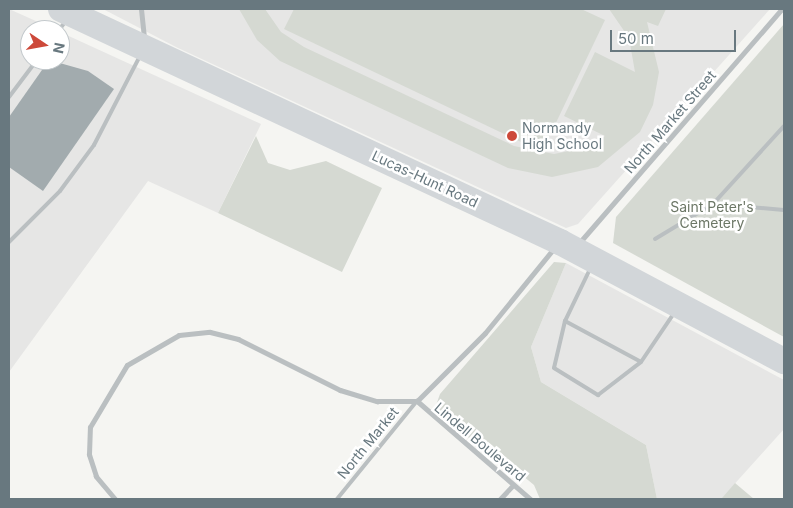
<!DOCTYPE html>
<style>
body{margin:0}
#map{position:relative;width:793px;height:508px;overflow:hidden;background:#f5f5f2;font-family:Inter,sans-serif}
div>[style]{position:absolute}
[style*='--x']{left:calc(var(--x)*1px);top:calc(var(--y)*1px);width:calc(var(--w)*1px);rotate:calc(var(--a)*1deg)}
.built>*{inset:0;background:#e6e6e5}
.green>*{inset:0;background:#d5d9d2}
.building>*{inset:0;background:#a2abae}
.service>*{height:4px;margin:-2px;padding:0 2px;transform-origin:2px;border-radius:2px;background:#babfc1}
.minor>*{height:5px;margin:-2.5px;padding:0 2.5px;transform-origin:2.5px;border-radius:2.5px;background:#babfc1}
.primary>*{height:26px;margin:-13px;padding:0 13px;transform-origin:13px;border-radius:13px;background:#d2d6d9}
.dots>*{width:14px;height:14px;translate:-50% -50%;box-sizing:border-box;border:2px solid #fff;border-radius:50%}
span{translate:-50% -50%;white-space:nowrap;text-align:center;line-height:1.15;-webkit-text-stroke:5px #fff;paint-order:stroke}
.street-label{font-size:14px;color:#68787f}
.poi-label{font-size:14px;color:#68787f}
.left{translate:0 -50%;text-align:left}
.park-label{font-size:14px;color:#6c7766}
.frame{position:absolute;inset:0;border:10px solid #68787f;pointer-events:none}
.north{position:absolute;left:20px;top:20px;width:50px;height:50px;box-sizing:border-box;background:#fff;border:1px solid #c3c9cc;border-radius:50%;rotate:102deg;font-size:14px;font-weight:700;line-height:20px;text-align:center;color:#68787f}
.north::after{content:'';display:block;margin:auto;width:18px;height:22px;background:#cd493a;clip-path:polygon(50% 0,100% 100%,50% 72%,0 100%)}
.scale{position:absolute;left:610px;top:30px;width:126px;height:22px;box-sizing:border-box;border:2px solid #68787f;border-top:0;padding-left:6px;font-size:15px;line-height:18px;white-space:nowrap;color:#68787f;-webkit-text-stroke:4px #fff;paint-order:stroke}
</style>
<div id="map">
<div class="built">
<i style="clip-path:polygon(9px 9px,56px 30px,30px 30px,30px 60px,60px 60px,60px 32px,261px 124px,218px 213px,148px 181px,9px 372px)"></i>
<i style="clip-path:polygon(103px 9px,770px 9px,578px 224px,566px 228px,176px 47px)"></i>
<i style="clip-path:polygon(566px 263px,784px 380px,784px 429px,721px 499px,657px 499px,646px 445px,541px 382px,531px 347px)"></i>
</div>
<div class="green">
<i style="clip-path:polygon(239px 9px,265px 9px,281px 32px,304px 47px,514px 146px,554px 154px,584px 148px,605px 136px,564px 116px,595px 52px,635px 72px,629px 38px,609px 9px,666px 9px,658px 26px,647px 22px,659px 72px,653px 105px,640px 132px,598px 167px,552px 177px,508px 168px,280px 61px,257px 40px)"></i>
<i style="clip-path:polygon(294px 9px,581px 9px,605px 20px,542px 152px,284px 29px)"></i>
<i style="clip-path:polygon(784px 24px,784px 337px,613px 243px,616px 217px)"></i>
<i style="clip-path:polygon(256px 136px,268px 163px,290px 170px,326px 161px,382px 188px,342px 272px,218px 213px)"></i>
<i style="clip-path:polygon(554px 262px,566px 263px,531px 347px,541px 382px,646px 445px,657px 499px,540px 499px,534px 485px,499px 456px,493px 459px,435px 408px,440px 394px)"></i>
<i style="clip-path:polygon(735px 483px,754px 499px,721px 499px)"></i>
</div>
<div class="building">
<i style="clip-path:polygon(49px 60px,88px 71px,114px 89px,43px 191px,9px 167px,9px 117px)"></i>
</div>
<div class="service">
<i style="--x:59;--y:30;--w:10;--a:-53"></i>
<i style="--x:9;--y:97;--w:46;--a:-52.9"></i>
<i style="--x:713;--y:204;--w:71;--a:4.8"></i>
<i style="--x:655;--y:239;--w:68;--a:-31.1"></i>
<i style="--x:713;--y:204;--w:105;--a:-47.7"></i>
<i style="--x:9;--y:242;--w:72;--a:-45"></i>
<i style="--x:60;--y:191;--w:57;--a:-53.5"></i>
<i style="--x:94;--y:145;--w:100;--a:-62.7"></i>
<i style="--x:590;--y:269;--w:58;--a:115.7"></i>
<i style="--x:565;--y:321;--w:86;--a:28.3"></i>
<i style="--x:641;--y:362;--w:59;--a:-56"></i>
<i style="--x:565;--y:321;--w:48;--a:103.2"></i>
<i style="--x:554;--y:368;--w:52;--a:31.5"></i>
<i style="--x:598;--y:395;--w:54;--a:-37.5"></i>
<i style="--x:337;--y:499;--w:127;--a:-50.8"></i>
</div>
<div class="minor">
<i style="--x:141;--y:9;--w:31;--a:84"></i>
<i style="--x:579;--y:243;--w:310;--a:-49.1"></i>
<i style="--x:417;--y:401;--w:96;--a:-45"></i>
<i style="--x:485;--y:333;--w:111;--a:-50.9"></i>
<i style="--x:417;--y:401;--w:150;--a:40.9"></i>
<i style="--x:115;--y:499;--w:30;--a:-130"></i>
<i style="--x:96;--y:476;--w:23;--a:-108"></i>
<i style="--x:89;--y:454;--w:27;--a:-88"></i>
<i style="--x:90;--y:427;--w:72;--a:-59.2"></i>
<i style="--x:127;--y:365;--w:60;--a:-30"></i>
<i style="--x:179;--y:335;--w:31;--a:-6"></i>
<i style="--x:210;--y:332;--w:29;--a:14"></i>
<i style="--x:238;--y:339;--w:114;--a:26.6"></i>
<i style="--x:340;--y:390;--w:39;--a:17"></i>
<i style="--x:377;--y:401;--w:40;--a:0"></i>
<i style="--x:500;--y:499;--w:19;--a:-47"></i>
</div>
<div class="primary">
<i style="--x:61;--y:9;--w:551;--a:25.03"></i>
<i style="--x:560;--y:242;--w:254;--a:28"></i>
</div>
<div class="dots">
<i style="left:512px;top:136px;background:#cd493a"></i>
</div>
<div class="street-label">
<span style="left:670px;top:122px;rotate:-49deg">North Market Street</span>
<span style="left:425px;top:179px;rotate:25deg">Lucas-Hunt Road</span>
<span style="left:480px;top:442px;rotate:40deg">Lindell Boulevard</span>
<span style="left:368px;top:443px;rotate:-51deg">North Market</span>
</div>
<div class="poi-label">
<span class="left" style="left:522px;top:136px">Normandy<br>High School</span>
</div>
<div class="park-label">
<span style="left:712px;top:215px">Saint Peter's<br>Cemetery</span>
</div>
<div class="frame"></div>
<div class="north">N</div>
<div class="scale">50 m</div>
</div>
